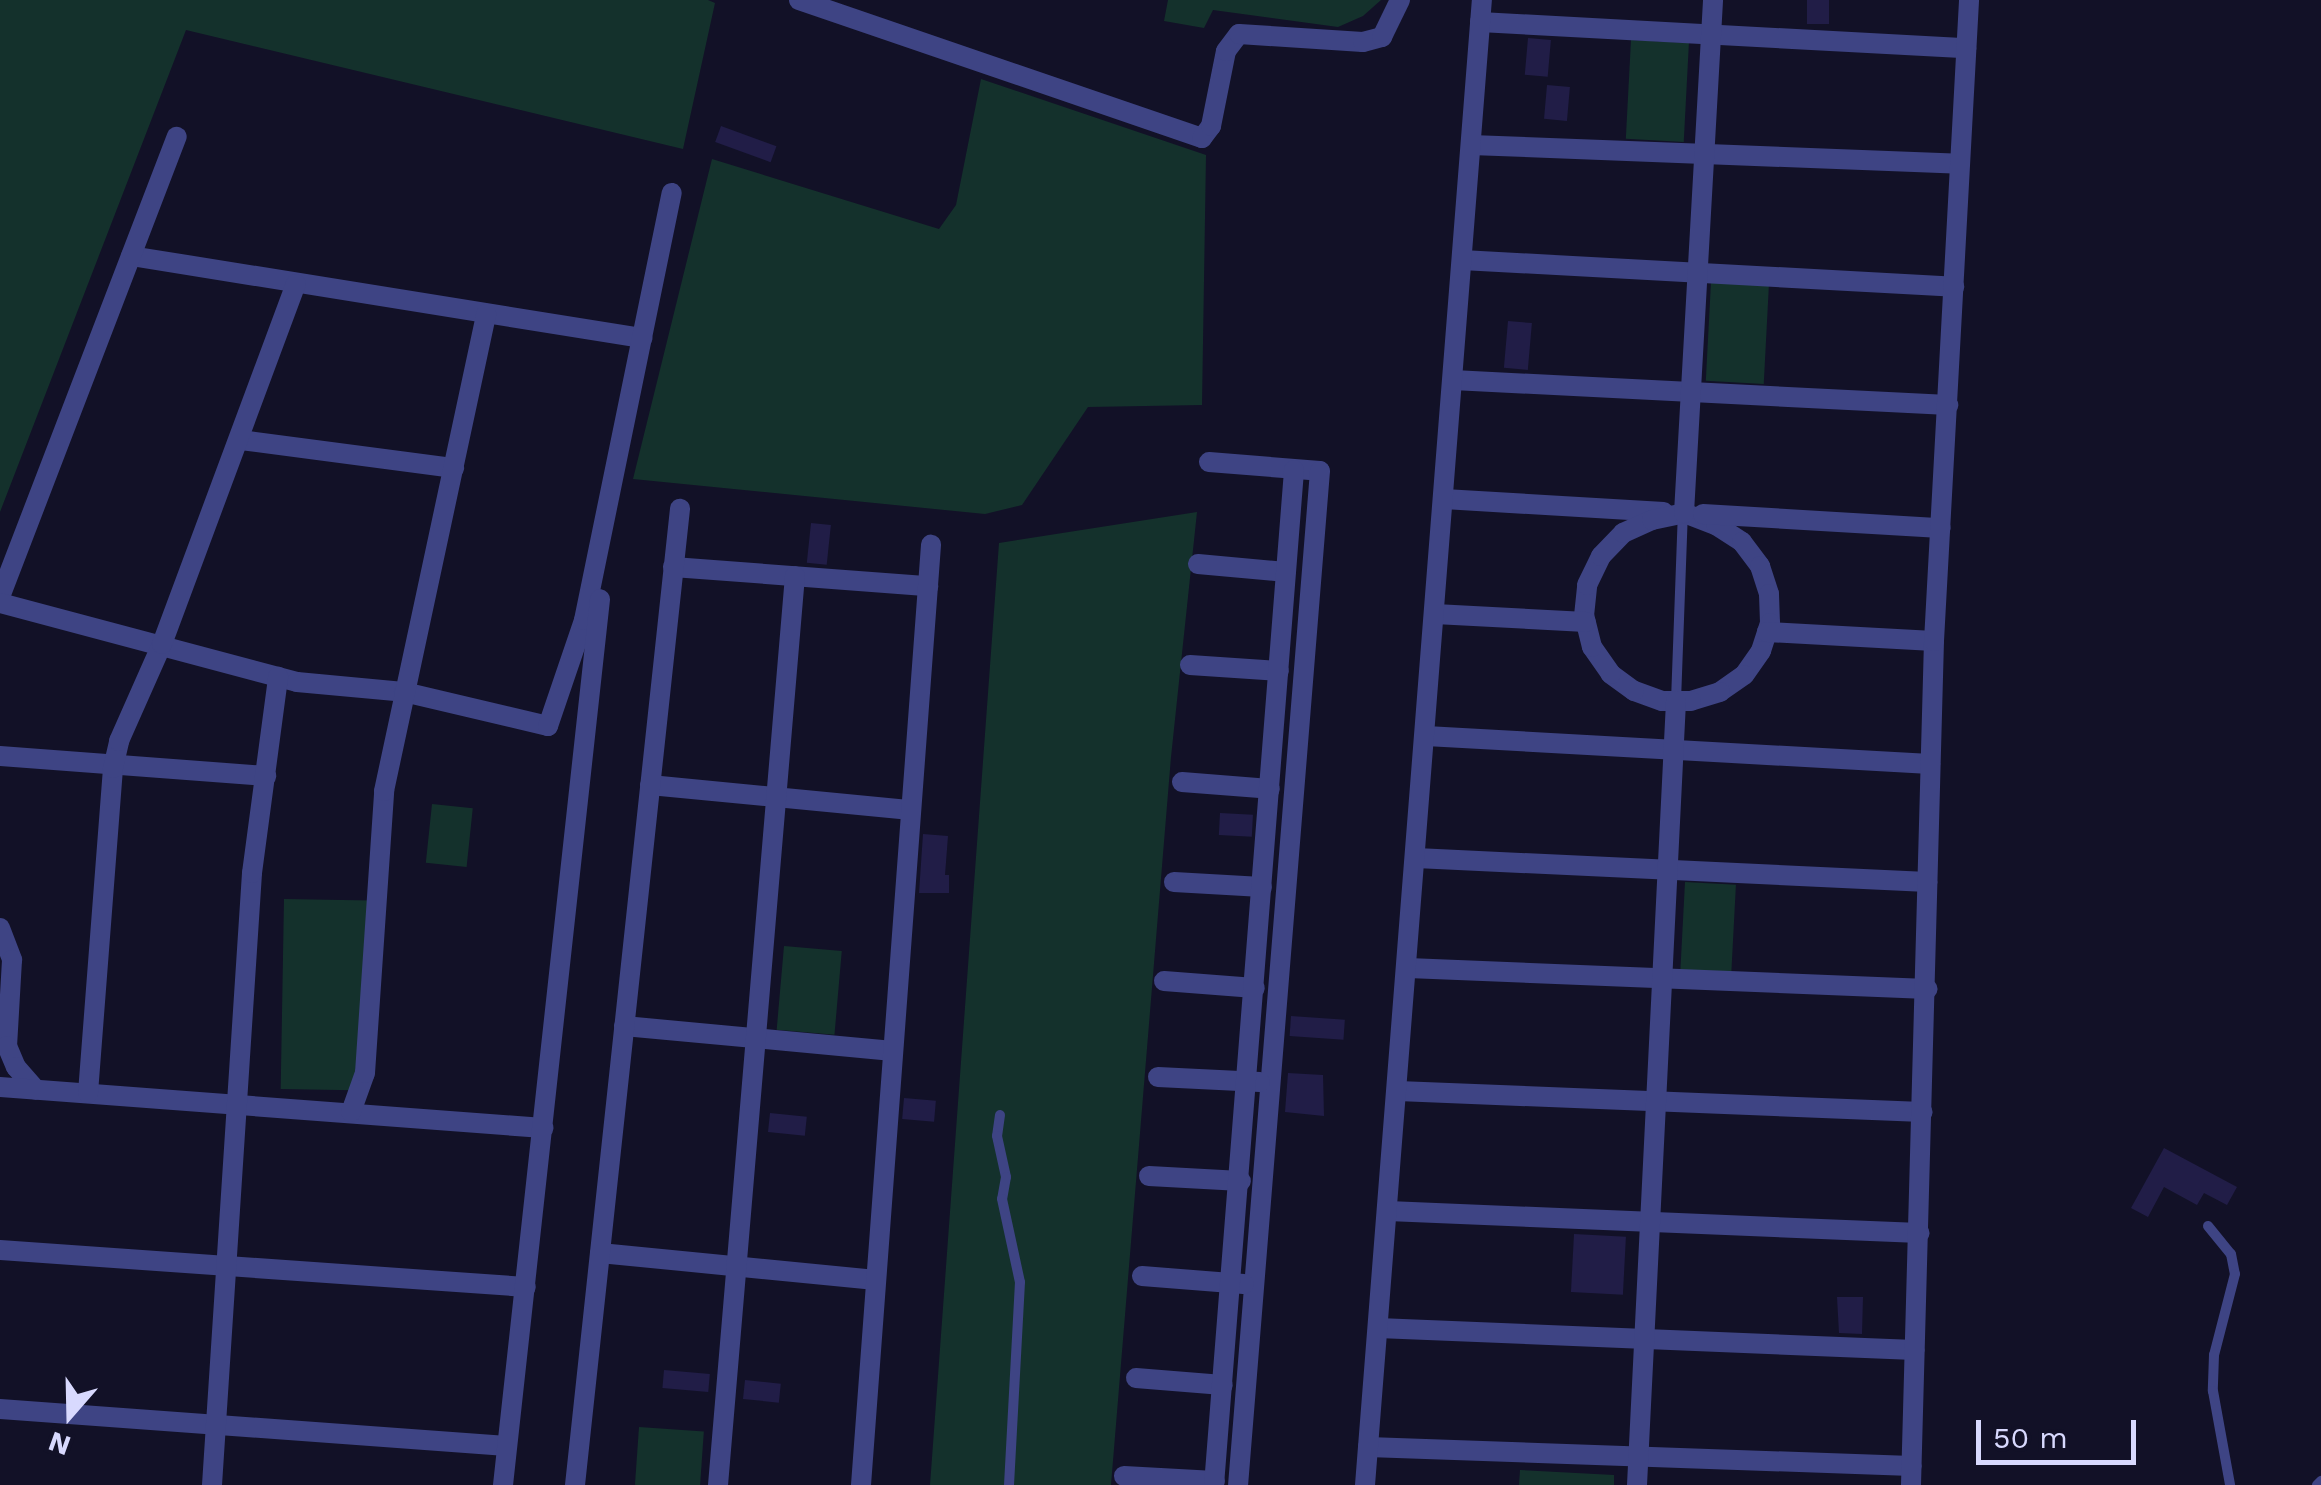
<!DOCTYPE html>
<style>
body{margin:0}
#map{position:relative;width:2321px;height:1485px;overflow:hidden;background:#121127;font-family:"Work Sans",sans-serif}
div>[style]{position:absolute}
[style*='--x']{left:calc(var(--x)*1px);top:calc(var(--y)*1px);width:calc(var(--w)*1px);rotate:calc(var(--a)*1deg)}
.green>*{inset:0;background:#14312c;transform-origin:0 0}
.building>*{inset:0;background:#211d47;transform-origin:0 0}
.service>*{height:10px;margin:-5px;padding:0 5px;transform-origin:5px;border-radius:5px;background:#3e4484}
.minor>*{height:20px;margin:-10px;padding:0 10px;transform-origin:10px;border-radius:10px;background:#3e4484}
span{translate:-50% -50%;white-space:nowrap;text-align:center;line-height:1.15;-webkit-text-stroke:8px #121127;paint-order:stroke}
.north{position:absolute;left:20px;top:1365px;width:100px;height:100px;-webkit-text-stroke:8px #121127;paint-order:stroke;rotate:200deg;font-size:28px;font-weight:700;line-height:40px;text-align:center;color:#d8d9fe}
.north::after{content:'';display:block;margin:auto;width:35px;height:45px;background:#d8d9fe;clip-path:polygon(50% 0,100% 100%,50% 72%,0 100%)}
.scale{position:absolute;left:1976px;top:1420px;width:160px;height:45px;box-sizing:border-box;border:5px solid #d8d9fe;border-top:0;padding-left:12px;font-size:30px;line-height:35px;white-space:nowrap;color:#d8d9fe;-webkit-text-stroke:8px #121127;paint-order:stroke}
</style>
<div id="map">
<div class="green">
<i style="clip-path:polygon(0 0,708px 0,715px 3px,683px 149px,186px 30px,0 512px)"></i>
<i style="clip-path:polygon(1168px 0,1381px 0,1363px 16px,1338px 27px,1213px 10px,1204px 28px,1164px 21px)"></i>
<i style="left:1631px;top:40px;width:58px;height:99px;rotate:3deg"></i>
<i style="clip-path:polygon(981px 79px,1206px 155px,1202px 405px,1088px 407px,1022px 505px,985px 514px,633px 479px,712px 159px,939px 229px,956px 205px)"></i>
<i style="left:1711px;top:282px;width:58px;height:99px;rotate:3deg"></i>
<i style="clip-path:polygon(1197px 512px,1171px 757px,1111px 1485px,930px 1485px,999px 543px)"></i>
<i style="left:432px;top:804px;width:41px;height:59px;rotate:6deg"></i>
<i style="left:1685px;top:882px;width:51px;height:93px;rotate:3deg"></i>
<i style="left:284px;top:899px;width:87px;height:190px;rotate:1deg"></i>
<i style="left:784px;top:946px;width:58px;height:84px;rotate:5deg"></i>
<i style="left:639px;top:1427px;width:65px;height:58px;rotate:4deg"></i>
<i style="clip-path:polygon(1520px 1470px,1614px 1475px,1614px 1485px,1519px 1485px)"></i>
</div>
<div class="building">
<i style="left:1807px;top:0;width:22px;height:24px"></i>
<i style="left:1528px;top:38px;width:23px;height:37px;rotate:5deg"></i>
<i style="left:1547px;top:85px;width:23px;height:34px;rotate:5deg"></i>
<i style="left:721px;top:126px;width:59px;height:17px;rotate:20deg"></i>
<i style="left:1508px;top:321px;width:24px;height:47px;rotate:5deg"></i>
<i style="left:811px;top:523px;width:20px;height:40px;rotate:6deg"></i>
<i style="left:1220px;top:813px;width:33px;height:22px;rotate:3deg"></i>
<i style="clip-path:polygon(923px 834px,948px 836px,945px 875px,949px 875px,949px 893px,919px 893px)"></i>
<i style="left:1291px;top:1016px;width:54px;height:20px;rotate:4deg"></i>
<i style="clip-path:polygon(1288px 1073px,1323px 1075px,1324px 1116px,1285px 1112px)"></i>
<i style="left:904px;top:1098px;width:32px;height:21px;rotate:5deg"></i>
<i style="left:770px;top:1113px;width:37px;height:19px;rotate:6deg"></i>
<i style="clip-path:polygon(2164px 1148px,2237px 1187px,2227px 1205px,2204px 1193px,2197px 1205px,2164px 1187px,2148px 1217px,2131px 1208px)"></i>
<i style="left:1574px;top:1234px;width:52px;height:58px;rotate:3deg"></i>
<i style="clip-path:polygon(1837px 1297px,1863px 1297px,1862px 1334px,1839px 1333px)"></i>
<i style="left:664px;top:1370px;width:46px;height:18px;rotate:5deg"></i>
<i style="left:745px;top:1380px;width:36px;height:19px;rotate:6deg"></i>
</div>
<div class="service">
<i style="--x:1676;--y:701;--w:187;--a:-87.9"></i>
<i style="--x:1000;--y:1115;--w:21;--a:98"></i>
<i style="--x:997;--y:1136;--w:42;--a:77.6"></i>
<i style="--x:1006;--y:1177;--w:22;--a:100"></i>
<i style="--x:1002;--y:1199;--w:85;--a:77.8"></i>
<i style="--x:1020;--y:1282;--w:203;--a:93.1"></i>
<i style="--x:2208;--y:1226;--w:36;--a:51"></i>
<i style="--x:2231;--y:1254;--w:20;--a:79"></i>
<i style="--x:2235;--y:1274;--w:84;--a:104.5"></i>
<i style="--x:2214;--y:1355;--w:36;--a:92"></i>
<i style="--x:2213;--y:1391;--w:96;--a:79.7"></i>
<i style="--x:2317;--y:1485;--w:6;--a:-45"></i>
</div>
<div class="minor">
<i style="--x:799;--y:0;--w:426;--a:18.9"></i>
<i style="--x:1202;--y:138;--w:15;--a:-53"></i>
<i style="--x:1211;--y:126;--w:76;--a:-78.7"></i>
<i style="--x:1226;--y:51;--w:21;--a:-53"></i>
<i style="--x:1239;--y:34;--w:124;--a:3.7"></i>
<i style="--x:1363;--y:42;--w:20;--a:-15"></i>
<i style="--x:1382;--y:37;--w:41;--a:-64.1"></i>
<i style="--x:1480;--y:22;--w:487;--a:3.1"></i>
<i style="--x:1471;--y:145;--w:489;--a:2.2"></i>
<i style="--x:131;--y:256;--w:518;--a:9.12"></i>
<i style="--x:1462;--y:260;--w:493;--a:3.1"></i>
<i style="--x:1453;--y:380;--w:496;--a:2.9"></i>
<i style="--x:241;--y:440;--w:215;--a:7.5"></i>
<i style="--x:1209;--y:462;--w:111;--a:4.6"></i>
<i style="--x:1320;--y:471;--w:1017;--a:94.62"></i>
<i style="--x:1444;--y:499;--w:220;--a:3.4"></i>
<i style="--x:1684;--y:513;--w:34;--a:21"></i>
<i style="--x:1716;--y:525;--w:31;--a:33"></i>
<i style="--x:1742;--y:542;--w:30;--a:53"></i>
<i style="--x:1760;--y:566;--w:29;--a:72"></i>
<i style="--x:1769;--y:594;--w:29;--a:88"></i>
<i style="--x:1770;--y:623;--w:29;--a:108"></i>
<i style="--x:1761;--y:651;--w:29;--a:125"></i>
<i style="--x:1744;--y:675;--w:29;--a:145"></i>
<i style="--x:1720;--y:692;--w:30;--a:163"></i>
<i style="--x:1691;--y:701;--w:29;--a:180"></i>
<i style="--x:1662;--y:701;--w:30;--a:-160"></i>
<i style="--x:1634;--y:691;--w:29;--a:-144"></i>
<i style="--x:1611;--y:674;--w:33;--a:-125"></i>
<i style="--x:1592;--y:647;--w:32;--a:-104"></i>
<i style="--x:1584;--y:616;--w:31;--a:-84"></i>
<i style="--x:1587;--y:585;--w:32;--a:-64"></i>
<i style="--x:1601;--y:556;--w:32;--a:-46"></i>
<i style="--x:1623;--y:533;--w:32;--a:-24"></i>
<i style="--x:1652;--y:520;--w:33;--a:-12"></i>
<i style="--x:1684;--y:513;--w:514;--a:-86.76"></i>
<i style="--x:1703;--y:514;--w:238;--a:3.4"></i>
<i style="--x:1198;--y:564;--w:88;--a:5.2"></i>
<i style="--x:673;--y:567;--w:256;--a:4.3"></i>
<i style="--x:0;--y:597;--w:493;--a:-69"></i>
<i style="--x:0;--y:603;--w:307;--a:14.9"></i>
<i style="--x:297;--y:682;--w:107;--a:5.3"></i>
<i style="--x:404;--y:692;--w:148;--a:13.3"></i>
<i style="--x:548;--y:726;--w:112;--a:-71.2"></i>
<i style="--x:584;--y:620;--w:436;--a:-78.4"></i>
<i style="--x:1435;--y:614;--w:151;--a:3"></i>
<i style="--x:1767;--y:632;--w:167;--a:3.1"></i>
<i style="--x:1190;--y:665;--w:89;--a:3.9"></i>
<i style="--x:1426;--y:736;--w:505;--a:3.18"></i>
<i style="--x:0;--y:756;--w:267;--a:4.3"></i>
<i style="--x:1182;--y:782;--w:88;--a:4.5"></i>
<i style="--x:650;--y:785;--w:262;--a:5.5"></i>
<i style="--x:1416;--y:858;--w:512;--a:2.69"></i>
<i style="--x:1174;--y:882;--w:88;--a:3.3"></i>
<i style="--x:0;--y:928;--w:34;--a:69"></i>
<i style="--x:12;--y:960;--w:86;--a:93.3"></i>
<i style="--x:7;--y:1046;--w:23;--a:67"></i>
<i style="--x:16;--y:1067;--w:30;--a:49"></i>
<i style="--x:1408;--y:968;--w:520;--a:2.31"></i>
<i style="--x:1164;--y:981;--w:91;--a:4.4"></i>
<i style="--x:624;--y:1026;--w:270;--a:5.3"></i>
<i style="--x:1158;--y:1077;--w:102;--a:2.8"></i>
<i style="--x:0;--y:1087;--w:545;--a:4.32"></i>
<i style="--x:1398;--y:1091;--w:525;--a:2.29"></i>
<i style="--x:88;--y:1093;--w:326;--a:-85.6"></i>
<i style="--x:113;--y:768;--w:28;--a:-77"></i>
<i style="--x:119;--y:741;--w:106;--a:-66.1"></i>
<i style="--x:162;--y:644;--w:384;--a:-69.6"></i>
<i style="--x:351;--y:1112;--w:41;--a:-70.3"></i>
<i style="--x:365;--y:1073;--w:283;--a:-86.1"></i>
<i style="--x:384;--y:791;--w:488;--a:-77.9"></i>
<i style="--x:1149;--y:1176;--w:92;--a:3.1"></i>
<i style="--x:1388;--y:1211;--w:532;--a:2.37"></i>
<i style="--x:0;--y:1250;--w:527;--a:4.02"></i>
<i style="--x:600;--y:1253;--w:277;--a:5.6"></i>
<i style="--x:1142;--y:1276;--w:102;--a:4.5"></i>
<i style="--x:1378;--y:1328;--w:537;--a:2.35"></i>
<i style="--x:1136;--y:1378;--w:87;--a:4.6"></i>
<i style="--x:0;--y:1409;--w:508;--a:4.17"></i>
<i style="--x:1368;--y:1447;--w:544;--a:2"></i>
<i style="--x:1124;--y:1476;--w:91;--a:3.1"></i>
<i style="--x:212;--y:1485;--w:613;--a:-86.26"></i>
<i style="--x:252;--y:873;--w:198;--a:-82.4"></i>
<i style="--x:503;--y:1485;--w:891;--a:-83.75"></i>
<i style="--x:575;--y:1485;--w:982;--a:-83.86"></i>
<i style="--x:718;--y:1485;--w:912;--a:-85.16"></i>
<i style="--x:861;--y:1485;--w:943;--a:-85.74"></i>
<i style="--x:1214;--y:1485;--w:1018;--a:-85.49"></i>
<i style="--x:1365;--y:1485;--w:1490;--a:-85.5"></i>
<i style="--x:1637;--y:1485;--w:785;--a:-87.15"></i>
<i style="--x:1911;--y:1485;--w:844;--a:-88.44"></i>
<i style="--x:1934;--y:641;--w:642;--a:-86.87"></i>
</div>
<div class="north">N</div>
<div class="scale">50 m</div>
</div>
